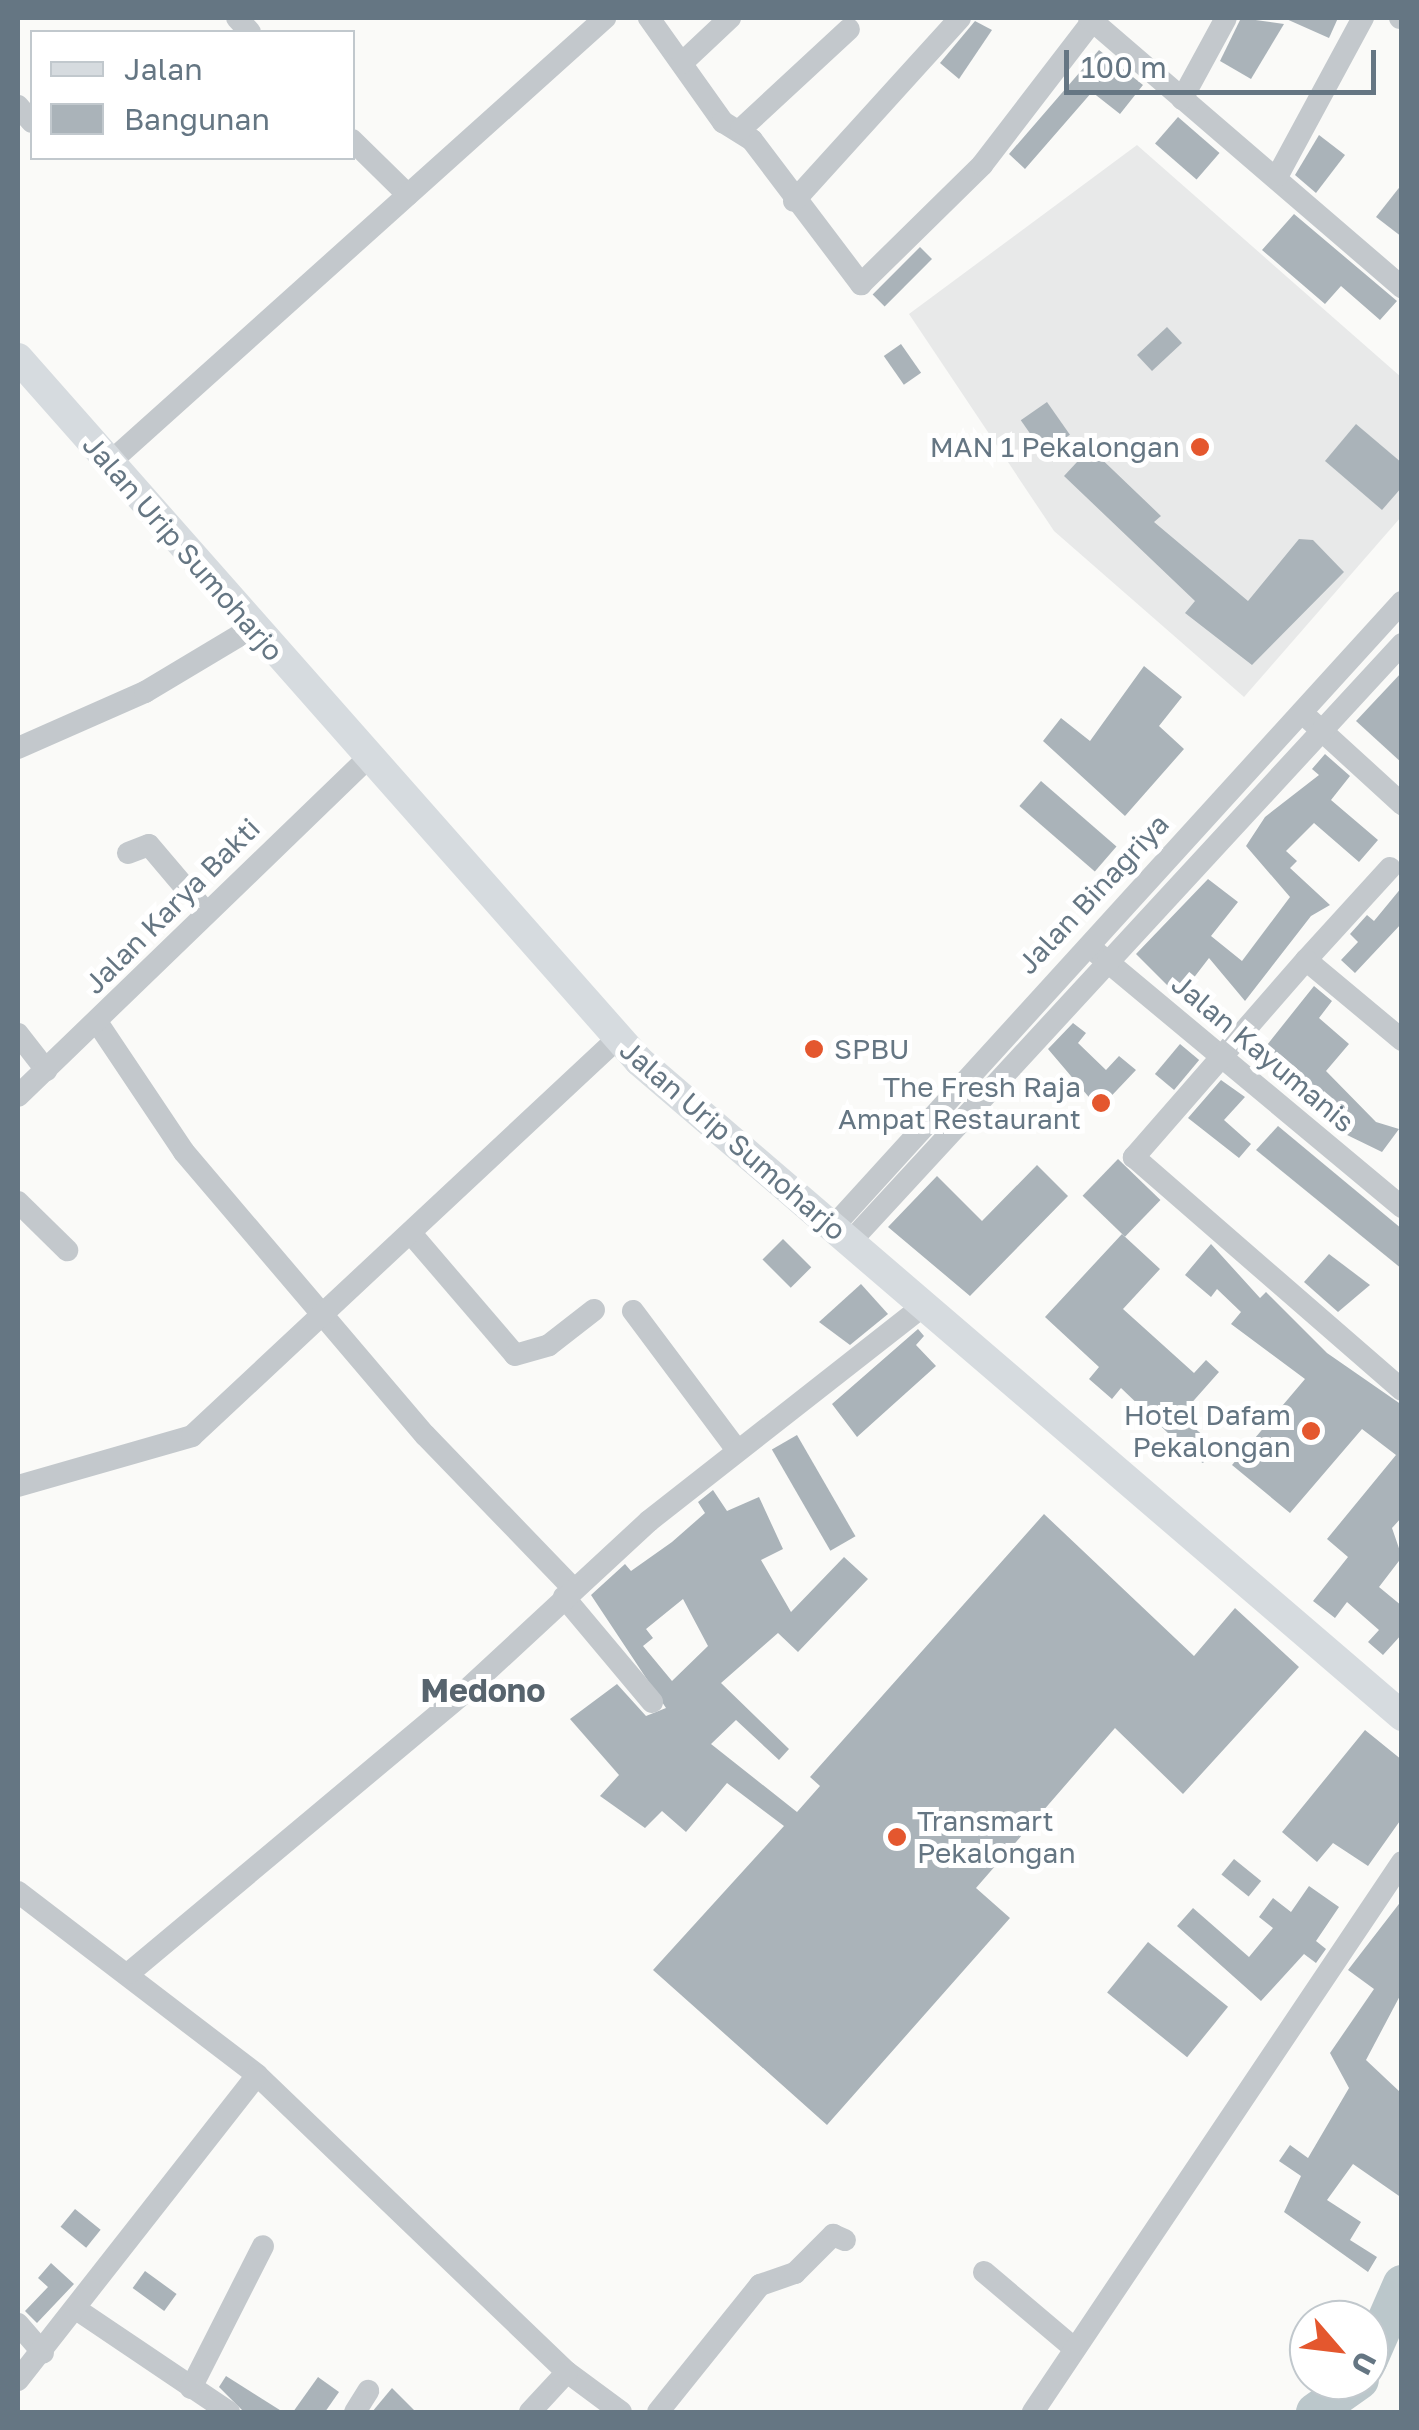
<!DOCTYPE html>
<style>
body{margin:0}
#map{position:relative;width:1419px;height:2430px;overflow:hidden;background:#fafaf8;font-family:"Golos Text",sans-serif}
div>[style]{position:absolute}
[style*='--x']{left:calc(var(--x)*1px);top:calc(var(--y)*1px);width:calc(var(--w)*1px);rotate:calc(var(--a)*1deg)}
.built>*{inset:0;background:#e8e9e9}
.river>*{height:38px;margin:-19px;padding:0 19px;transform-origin:19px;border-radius:19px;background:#bbc7cb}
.building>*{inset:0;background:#aab3b9;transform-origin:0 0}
.minor>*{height:22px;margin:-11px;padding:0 11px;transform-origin:11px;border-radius:11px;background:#c3c8cc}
.major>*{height:30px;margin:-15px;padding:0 15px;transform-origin:15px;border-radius:15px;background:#d6dbdf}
.dots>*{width:28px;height:28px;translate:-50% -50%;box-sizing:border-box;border:5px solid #fff;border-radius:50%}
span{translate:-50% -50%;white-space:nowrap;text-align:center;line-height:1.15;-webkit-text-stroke:10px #fff;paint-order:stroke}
.poi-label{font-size:28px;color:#657683}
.right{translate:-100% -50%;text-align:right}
.left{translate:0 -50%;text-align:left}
.street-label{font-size:28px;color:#657683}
.quarter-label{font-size:32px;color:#57646e;font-weight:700}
.frame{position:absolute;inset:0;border:20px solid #657683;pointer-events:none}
.legend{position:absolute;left:30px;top:30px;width:325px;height:130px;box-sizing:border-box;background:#fff;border:2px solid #c1c8cd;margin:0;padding:12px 18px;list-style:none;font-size:30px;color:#657683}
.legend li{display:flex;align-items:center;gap:20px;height:50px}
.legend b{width:50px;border:2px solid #c1c8cd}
.north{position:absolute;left:1289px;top:2300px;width:100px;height:100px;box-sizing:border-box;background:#fff;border:2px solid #c1c8cd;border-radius:50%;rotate:118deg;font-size:28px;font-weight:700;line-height:40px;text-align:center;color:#657683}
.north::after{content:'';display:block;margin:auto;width:35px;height:45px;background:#e4572e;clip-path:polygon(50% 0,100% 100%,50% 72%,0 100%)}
.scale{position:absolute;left:1064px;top:50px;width:312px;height:45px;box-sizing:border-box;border:5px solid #657683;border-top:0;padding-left:12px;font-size:30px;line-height:35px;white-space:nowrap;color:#657683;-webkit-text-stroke:8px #fff;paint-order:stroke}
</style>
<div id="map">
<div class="built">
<i style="clip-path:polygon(1137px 145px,1401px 377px,1401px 517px,1244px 697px,1054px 531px,909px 314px)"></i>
</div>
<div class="river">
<i style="--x:1369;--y:2359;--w:82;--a:-66.3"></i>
<i style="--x:1315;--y:2412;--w:55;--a:-35.4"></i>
</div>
<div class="building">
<i style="clip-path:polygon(1241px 18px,1284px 24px,1251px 79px,1220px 61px)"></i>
<i style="clip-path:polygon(1284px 18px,1338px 18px,1329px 38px)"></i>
<i style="clip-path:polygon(975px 21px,992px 30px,959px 79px,940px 63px)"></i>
<i style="clip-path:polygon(1099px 50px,1143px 85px,1120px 114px,1092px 92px,1025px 169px,1009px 154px)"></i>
<i style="left:1178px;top:117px;width:55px;height:35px;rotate:41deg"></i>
<i style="clip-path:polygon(1319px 135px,1345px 155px,1316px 193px,1295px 175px)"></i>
<i style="clip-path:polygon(1402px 184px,1402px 237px,1376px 217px)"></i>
<i style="clip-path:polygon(1294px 214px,1397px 301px,1380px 320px,1341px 286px,1325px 304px,1262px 250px)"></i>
<i style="left:920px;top:247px;width:17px;height:67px;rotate:45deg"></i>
<i style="left:1167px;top:327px;width:22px;height:41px;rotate:47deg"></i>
<i style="left:901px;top:344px;width:35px;height:21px;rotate:55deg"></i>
<i style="left:1047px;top:402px;width:40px;height:32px;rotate:55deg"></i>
<i style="clip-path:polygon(1356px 424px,1402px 463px,1402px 487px,1382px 510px,1325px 461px)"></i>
<i style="clip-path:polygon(1090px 448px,1161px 516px,1154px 522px,1248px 601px,1299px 539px,1313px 540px,1344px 572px,1252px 665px,1185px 613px,1195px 601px,1064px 476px)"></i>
<i style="clip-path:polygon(1144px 666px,1182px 697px,1159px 726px,1184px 749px,1125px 816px,1043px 741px,1061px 718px,1090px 741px)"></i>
<i style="clip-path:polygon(1402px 672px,1402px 763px,1356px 721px)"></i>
<i style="clip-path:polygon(1325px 754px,1350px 776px,1331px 800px,1378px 840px,1359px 862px,1314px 823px,1286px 851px,1297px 861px,1290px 868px,1330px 905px,1311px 916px,1245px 1001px,1209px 958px,1179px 997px,1136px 954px,1208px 879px,1238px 902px,1211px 936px,1242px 961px,1290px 897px,1246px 846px,1265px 817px,1319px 775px,1312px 769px)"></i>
<i style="left:1041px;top:781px;width:100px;height:33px;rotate:41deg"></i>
<i style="clip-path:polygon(1402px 887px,1402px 923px,1355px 973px,1341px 960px,1358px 942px,1350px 934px,1367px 915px,1374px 921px)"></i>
<i style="clip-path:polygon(1314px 986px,1332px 1001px,1319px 1018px,1349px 1044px,1326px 1071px,1376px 1122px,1399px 1129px,1382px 1152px,1345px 1134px,1259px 1055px)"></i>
<i style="clip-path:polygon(1073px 1023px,1086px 1033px,1078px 1043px,1106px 1070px,1119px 1056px,1136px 1070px,1099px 1109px,1048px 1049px)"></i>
<i style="left:1180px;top:1044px;width:25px;height:39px;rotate:40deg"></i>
<i style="clip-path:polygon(1221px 1080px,1245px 1097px,1224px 1120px,1251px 1144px,1239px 1158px,1188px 1118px)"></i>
<i style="clip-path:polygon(1278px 1126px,1402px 1229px,1402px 1269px,1256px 1150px)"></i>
<i style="left:1118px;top:1159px;width:59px;height:51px;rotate:44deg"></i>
<i style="clip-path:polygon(1037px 1165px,1068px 1196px,970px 1296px,888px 1227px,937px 1176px,982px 1221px)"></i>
<i style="clip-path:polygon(1122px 1234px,1160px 1269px,1123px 1309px,1194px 1373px,1206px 1360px,1219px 1372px,1180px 1416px,1217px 1447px,1203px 1463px,1163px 1442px,1169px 1434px,1121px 1388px,1112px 1399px,1089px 1379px,1099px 1367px,1045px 1317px)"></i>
<i style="left:783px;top:1239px;width:40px;height:29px;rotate:45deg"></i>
<i style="clip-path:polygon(1211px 1244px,1260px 1298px,1266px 1292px,1327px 1353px,1402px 1405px,1402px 1517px,1392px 1528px,1402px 1557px,1379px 1587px,1402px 1606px,1402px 1634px,1383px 1655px,1368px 1642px,1379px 1630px,1347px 1602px,1335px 1618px,1313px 1601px,1348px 1557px,1327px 1539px,1396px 1455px,1362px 1429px,1290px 1513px,1232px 1465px,1305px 1379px,1231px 1324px,1241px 1312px,1217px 1289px,1211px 1297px,1185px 1275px)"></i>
<i style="clip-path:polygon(1329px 1254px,1370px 1285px,1338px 1312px,1304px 1282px)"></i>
<i style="clip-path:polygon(861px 1284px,888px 1314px,850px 1345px,819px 1322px)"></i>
<i style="clip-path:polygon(918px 1329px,924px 1336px,916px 1345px,936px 1366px,857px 1437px,832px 1404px)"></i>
<i style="left:797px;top:1435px;width:117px;height:29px;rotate:60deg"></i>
<i style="clip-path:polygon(evenodd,713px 1490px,727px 1511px,759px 1497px,783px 1549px,761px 1560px,791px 1612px,844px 1557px,868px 1579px,798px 1652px,778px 1633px,721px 1683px,789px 1749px,779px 1760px,736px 1720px,711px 1744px,797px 1812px,820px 1786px,810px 1777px,1044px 1514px,1194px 1656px,1235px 1608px,1299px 1667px,1183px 1794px,1115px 1728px,976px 1888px,1010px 1918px,827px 2125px,653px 1970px,784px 1826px,727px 1783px,686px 1832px,662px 1811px,645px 1828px,600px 1796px,619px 1775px,570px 1719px,617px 1684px,646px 1716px,666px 1708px,591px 1595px,625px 1564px,631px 1571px,672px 1542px,705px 1513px,698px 1502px,713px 1490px,683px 1599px,708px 1646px,672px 1681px,643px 1646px,653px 1638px,646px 1629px,683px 1599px)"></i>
<i style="clip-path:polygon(1365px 1730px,1402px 1760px,1402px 1818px,1368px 1866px,1333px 1843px,1317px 1862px,1282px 1832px)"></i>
<i style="left:1234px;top:1859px;width:35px;height:20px;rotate:39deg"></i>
<i style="clip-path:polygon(1309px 1886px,1339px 1907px,1316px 1941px,1326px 1949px,1316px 1963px,1304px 1954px,1261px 2001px,1177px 1926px,1193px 1908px,1249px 1957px,1273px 1928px,1259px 1917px,1273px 1898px,1291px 1912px)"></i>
<i style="clip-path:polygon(1402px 1900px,1402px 1992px,1366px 2060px,1400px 2092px,1402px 2198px,1353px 2164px,1327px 2200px,1361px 2222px,1350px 2240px,1377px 2257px,1368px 2272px,1284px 2212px,1301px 2176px,1279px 2161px,1290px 2145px,1308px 2158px,1349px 2088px,1330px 2053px,1374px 1989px,1348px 1970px)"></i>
<i style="left:1148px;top:1942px;width:103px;height:65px;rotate:39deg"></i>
<i style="left:75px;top:2209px;width:33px;height:23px;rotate:39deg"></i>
<i style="clip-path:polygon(51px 2263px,74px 2284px,37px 2323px,25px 2311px,48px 2287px,38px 2278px)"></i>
<i style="left:145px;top:2271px;width:39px;height:21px;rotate:36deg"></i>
<i style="clip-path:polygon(226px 2376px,283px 2412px,244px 2412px,219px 2387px)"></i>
<i style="clip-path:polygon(318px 2377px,339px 2392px,325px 2412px,293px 2412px)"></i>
<i style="clip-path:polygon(392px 2388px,416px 2412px,372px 2412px)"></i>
</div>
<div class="minor">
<i style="--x:237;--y:18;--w:19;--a:47"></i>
<i style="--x:649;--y:18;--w:128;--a:54.6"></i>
<i style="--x:723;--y:122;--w:34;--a:32"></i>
<i style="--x:752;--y:140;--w:181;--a:52.9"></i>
<i style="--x:861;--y:284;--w:170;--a:-44.5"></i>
<i style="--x:982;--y:165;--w:185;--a:-52.5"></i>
<i style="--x:1089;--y:18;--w:413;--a:40.7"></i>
<i style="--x:1400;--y:18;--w:2;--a:0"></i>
<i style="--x:682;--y:63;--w:66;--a:-43.2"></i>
<i style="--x:1182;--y:99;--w:92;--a:-61.5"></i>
<i style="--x:18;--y:106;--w:21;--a:49"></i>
<i style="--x:741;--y:129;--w:147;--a:-42.8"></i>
<i style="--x:352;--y:140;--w:78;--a:44.5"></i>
<i style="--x:1278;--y:175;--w:179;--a:-61.6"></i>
<i style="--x:794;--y:201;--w:247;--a:-47.8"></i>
<i style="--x:108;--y:464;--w:668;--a:-41.9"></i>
<i style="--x:1310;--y:720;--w:125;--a:42.4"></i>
<i style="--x:18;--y:748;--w:139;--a:-23.8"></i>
<i style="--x:145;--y:692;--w:125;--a:-30.9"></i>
<i style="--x:128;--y:853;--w:22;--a:-21"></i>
<i style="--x:149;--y:845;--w:87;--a:49.7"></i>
<i style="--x:1390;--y:868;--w:125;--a:132.4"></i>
<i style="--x:1306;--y:960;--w:125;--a:39.8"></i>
<i style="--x:1097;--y:953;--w:397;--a:39.8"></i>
<i style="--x:1306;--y:960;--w:262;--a:131.1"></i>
<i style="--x:1134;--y:1157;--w:355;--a:41"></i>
<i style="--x:97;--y:1022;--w:156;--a:56.2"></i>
<i style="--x:184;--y:1152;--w:372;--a:49.6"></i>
<i style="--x:425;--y:1435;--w:211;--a:46"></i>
<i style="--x:18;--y:1034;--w:46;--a:52.1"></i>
<i style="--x:18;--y:1096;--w:487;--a:-44"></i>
<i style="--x:18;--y:1202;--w:69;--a:44.4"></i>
<i style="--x:831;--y:1229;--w:848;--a:-47.68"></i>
<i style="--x:414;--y:1237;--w:155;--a:49.4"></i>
<i style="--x:515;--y:1355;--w:35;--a:-16"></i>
<i style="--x:549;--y:1345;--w:57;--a:-37.9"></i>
<i style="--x:850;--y:1242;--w:814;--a:-47.29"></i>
<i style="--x:633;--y:1311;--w:174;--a:53.2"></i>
<i style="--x:18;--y:1486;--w:181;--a:-16"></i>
<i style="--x:192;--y:1436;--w:582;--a:-43.05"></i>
<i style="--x:564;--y:1597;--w:137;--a:50"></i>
<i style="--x:18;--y:1892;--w:301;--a:37.4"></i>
<i style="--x:257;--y:2075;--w:429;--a:43.8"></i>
<i style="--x:567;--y:2372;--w:67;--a:36.5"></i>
<i style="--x:129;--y:1973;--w:433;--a:-39.9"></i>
<i style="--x:461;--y:1695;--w:256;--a:-42.8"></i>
<i style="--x:649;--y:1521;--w:348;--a:-38.1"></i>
<i style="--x:984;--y:2272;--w:119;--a:40.2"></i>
<i style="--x:79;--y:2311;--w:181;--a:34"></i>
<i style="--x:18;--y:2324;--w:38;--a:49"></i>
<i style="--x:18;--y:2380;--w:387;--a:-51.9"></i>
<i style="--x:191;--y:2388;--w:159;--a:-63.1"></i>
<i style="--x:355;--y:2412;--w:25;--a:-58"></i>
<i style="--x:530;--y:2412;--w:54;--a:-47.2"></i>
<i style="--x:658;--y:2412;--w:163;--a:-51.2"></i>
<i style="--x:760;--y:2285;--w:37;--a:-19"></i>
<i style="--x:795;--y:2273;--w:54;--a:-45"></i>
<i style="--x:833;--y:2235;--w:13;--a:23"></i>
<i style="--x:1033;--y:2412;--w:662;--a:-56.14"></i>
</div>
<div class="major">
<i style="--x:18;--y:358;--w:938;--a:48.54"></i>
<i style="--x:639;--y:1061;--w:1006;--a:40.64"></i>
</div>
<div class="dots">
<i style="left:1200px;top:447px;background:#e4572e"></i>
<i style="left:814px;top:1049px;background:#e4572e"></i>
<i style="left:1101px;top:1103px;background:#e4572e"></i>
<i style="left:1311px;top:1431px;background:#e4572e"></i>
<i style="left:897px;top:1837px;background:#e4572e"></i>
</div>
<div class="poi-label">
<span class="right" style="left:1180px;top:447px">MAN 1 Pekalongan</span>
<span class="left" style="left:834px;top:1049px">SPBU</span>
<span class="right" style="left:1081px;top:1103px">The Fresh Raja<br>Ampat Restaurant</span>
<span class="right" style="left:1291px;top:1431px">Hotel Dafam<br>Pekalongan</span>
<span class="left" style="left:917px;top:1837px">Transmart<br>Pekalongan</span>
</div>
<div class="street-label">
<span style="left:183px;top:548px;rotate:49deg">Jalan Urip Sumoharjo</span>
<span style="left:1093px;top:894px;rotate:-47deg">Jalan Binagriya</span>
<span style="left:172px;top:906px;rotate:-45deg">Jalan Karya Bakti</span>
<span style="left:1263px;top:1053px;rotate:40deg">Jalan Kayumanis</span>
<span style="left:733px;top:1140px;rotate:41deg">Jalan Urip Sumoharjo</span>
</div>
<div class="quarter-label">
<span style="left:483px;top:1690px">Medono</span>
</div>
<div class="frame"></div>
<ul class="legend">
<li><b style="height:12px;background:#d6dbdf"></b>Jalan</li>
<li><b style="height:28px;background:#aab3b9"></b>Bangunan</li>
</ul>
<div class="north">U</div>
<div class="scale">100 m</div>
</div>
